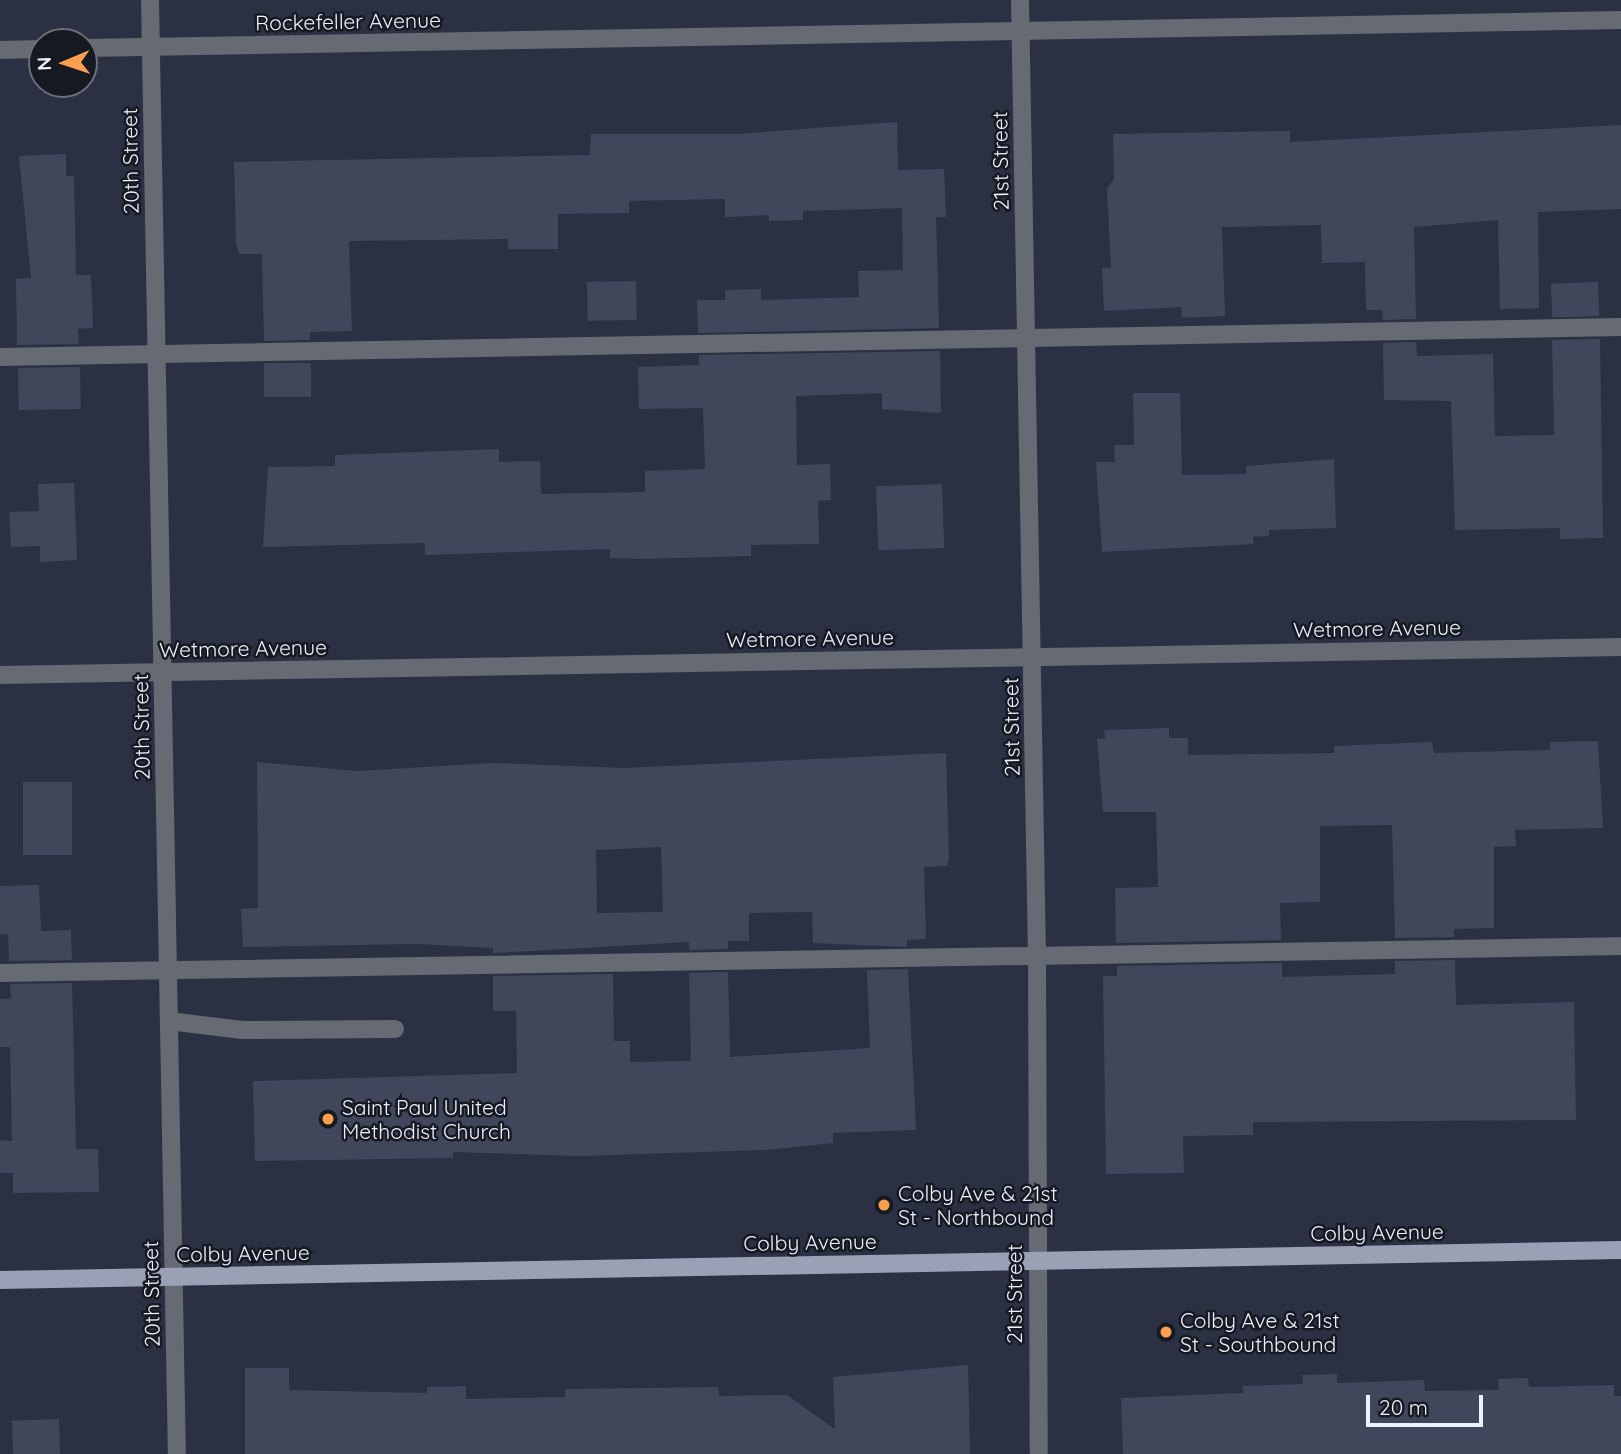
<!DOCTYPE html>
<style>
body{margin:0}
#map{position:relative;width:1621px;height:1454px;overflow:hidden;background:#2b3143;font-family:Quicksand,sans-serif}
div>[style]{position:absolute}
[style*='--x']{left:calc(var(--x)*1px);top:calc(var(--y)*1px);width:calc(var(--w)*1px);rotate:calc(var(--a)*1deg)}
.building>*{inset:0;background:#40475a;transform-origin:0 0}
.minor>*{height:18px;margin:-9px;padding:0 9px;transform-origin:9px;border-radius:9px;background:#666a73}
.major>*{height:18px;margin:-9px;padding:0 9px;transform-origin:9px;border-radius:9px;background:#9aa1b4}
.dots>*{width:19px;height:19px;translate:-50% -50%;box-sizing:border-box;border:4px solid #161922;border-radius:50%}
span{translate:-50% -50%;white-space:nowrap;text-align:center;line-height:1.15;-webkit-text-stroke:5px #161922;paint-order:stroke}
.street-label{font-size:21px;color:#ecf1fd}
.poi-label{font-size:21px;color:#ecf1fd}
.left{translate:0 -50%;text-align:left}
.north{position:absolute;left:28px;top:28px;width:70px;height:70px;box-sizing:border-box;background:#161922;border:2px solid #6c6f7a;border-radius:50%;rotate:268deg;font-size:19px;font-weight:700;line-height:28px;text-align:center;color:#ecf1fd}
.north::after{content:'';display:block;margin:auto;width:24px;height:32px;background:#fa9f4f;clip-path:polygon(50% 0,100% 100%,50% 72%,0 100%)}
.scale{position:absolute;left:1366px;top:1395px;width:117px;height:32px;box-sizing:border-box;border:4px solid #ecf1fd;border-top:0;padding-left:9px;font-size:21px;line-height:24px;white-space:nowrap;color:#ecf1fd;-webkit-text-stroke:5px #161922;paint-order:stroke}
</style>
<div id="map">
<div class="building">
<i style="clip-path:polygon(897px 122px,898px 170px,944px 169px,946px 217px,936px 217px,939px 328px,698px 333px,697px 300px,725px 300px,725px 290px,761px 289px,761px 300px,859px 297px,858px 271px,903px 270px,902px 208px,803px 211px,803px 220px,769px 221px,769px 215px,725px 217px,725px 199px,629px 201px,629px 213px,558px 214px,558px 249px,508px 249px,508px 239px,349px 241px,352px 331px,310px 332px,310px 340px,264px 341px,262px 254px,239px 254px,236px 243px,234px 162px,590px 155px,591px 134px,736px 134px)"></i>
<i style="clip-path:polygon(1621px 125px,1621px 209px,1538px 212px,1539px 308px,1500px 309px,1498px 220px,1414px 227px,1416px 319px,1383px 320px,1382px 310px,1366px 310px,1365px 262px,1322px 263px,1321px 225px,1222px 227px,1225px 316px,1182px 318px,1181px 307px,1104px 311px,1102px 268px,1111px 268px,1107px 189px,1114px 179px,1113px 134px,1290px 131px,1290px 142px)"></i>
<i style="clip-path:polygon(66px 154px,66px 176px,74px 176px,76px 275px,91px 275px,93px 328px,78px 329px,79px 344px,17px 345px,16px 279px,31px 278px,19px 156px)"></i>
<i style="left:636px;top:281px;width:39px;height:49px;rotate:89deg"></i>
<i style="left:1598px;top:282px;width:34px;height:47px;rotate:88deg"></i>
<i style="clip-path:polygon(1600px 339px,1603px 538px,1560px 539px,1560px 528px,1455px 530px,1451px 401px,1384px 400px,1383px 343px,1416px 342px,1417px 356px,1493px 354px,1495px 436px,1554px 435px,1552px 340px)"></i>
<i style="clip-path:polygon(940px 351px,941px 413px,882px 409px,882px 393px,796px 396px,797px 465px,830px 464px,831px 500px,818px 501px,819px 544px,751px 545px,751px 556px,642px 559px,610px 558px,610px 549px,425px 555px,425px 543px,263px 547px,268px 467px,335px 466px,335px 455px,499px 449px,499px 462px,540px 461px,541px 494px,645px 492px,645px 471px,705px 469px,703px 408px,639px 409px,638px 367px,699px 365px,699px 355px)"></i>
<i style="left:264px;top:363px;width:47px;height:34px"></i>
<i style="left:80px;top:367px;width:42px;height:62px;rotate:89deg"></i>
<i style="clip-path:polygon(1133px 393px,1180px 393px,1182px 475px,1246px 474px,1246px 466px,1334px 459px,1336px 528px,1269px 530px,1269px 536px,1253px 537px,1254px 544px,1102px 552px,1096px 462px,1115px 462px,1114px 445px,1134px 445px)"></i>
<i style="clip-path:polygon(74px 483px,77px 560px,40px 562px,40px 546px,11px 547px,9px 512px,39px 511px,38px 484px)"></i>
<i style="left:942px;top:484px;width:64px;height:66px;rotate:88deg"></i>
<i style="clip-path:polygon(1169px 728px,1169px 738px,1188px 738px,1188px 755px,1334px 753px,1334px 746px,1432px 742px,1434px 753px,1550px 750px,1550px 742px,1598px 741px,1603px 828px,1515px 830px,1516px 846px,1494px 847px,1494px 928px,1454px 929px,1454px 937px,1395px 938px,1392px 825px,1320px 826px,1320px 902px,1280px 903px,1281px 940px,1116px 943px,1115px 888px,1158px 887px,1156px 812px,1103px 812px,1097px 739px,1105px 739px,1104px 730px)"></i>
<i style="clip-path:polygon(evenodd,946px 753px,949px 858px,947px 866px,924px 867px,926px 939px,907px 940px,907px 947px,813px 943px,812px 912px,749px 913px,749px 941px,728px 941px,728px 949px,689px 950px,689px 942px,493px 953px,493px 948px,417px 944px,243px 947px,241px 909px,258px 908px,257px 762px,357px 771px,492px 763px,623px 768px,946px 753px,661px 847px,663px 912px,597px 913px,596px 850px,661px 847px)"></i>
<i style="left:23px;top:782px;width:49px;height:73px"></i>
<i style="clip-path:polygon(39px 885px,41px 931px,71px 930px,72px 960px,9px 961px,8px 934px,0 935px,0 886px)"></i>
<i style="clip-path:polygon(1455px 960px,1456px 1005px,1574px 1002px,1576px 1120px,1253px 1122px,1253px 1135px,1183px 1136px,1184px 1173px,1106px 1174px,1103px 976px,1117px 976px,1117px 966px,1282px 963px,1282px 977px,1395px 974px,1395px 961px)"></i>
<i style="clip-path:polygon(908px 969px,916px 1130px,833px 1133px,833px 1143px,766px 1150px,580px 1156px,453px 1152px,453px 1158px,255px 1161px,253px 1081px,517px 1073px,516px 1011px,493px 1011px,493px 976px,613px 974px,614px 1041px,630px 1041px,630px 1062px,691px 1061px,689px 973px,728px 972px,730px 1057px,870px 1048px,867px 970px)"></i>
<i style="clip-path:polygon(72px 983px,76px 1149px,98px 1149px,99px 1192px,13px 1193px,13px 1173px,0 1173px,0 1140px,12px 1141px,10px 1047px,0 1047px,0 999px,11px 999px,10px 984px)"></i>
<i style="clip-path:polygon(968px 1365px,970px 1454px,245px 1454px,245px 1368px,289px 1368px,289px 1390px,427px 1393px,427px 1387px,466px 1386px,466px 1399px,565px 1397px,565px 1389px,718px 1387px,719px 1396px,787px 1395px,835px 1429px,833px 1377px)"></i>
<i style="clip-path:polygon(1337px 1374px,1337px 1383px,1424px 1380px,1425px 1391px,1499px 1390px,1498px 1379px,1528px 1378px,1529px 1387px,1614px 1385px,1614px 1396px,1621px 1396px,1621px 1454px,1123px 1454px,1121px 1398px,1243px 1393px,1243px 1386px,1303px 1384px,1302px 1375px)"></i>
<i style="left:59px;top:1419px;width:35px;height:47px;rotate:88deg"></i>
</div>
<div class="minor">
<i style="--x:150;--y:0;--w:1454;--a:88.94"></i>
<i style="--x:1020;--y:0;--w:957;--a:88.98"></i>
<i style="--x:1037;--y:957;--w:497;--a:89.8"></i>
<i style="--x:84;--y:48;--w:1537;--a:-1.04"></i>
<i style="--x:0;--y:50;--w:42;--a:-1.4"></i>
<i style="--x:0;--y:357;--w:1621;--a:-1.06"></i>
<i style="--x:0;--y:675;--w:1621;--a:-0.99"></i>
<i style="--x:0;--y:973;--w:1621;--a:-0.95"></i>
<i style="--x:169;--y:1021;--w:74;--a:7"></i>
<i style="--x:242;--y:1030;--w:153;--a:-0.4"></i>
</div>
<div class="major">
<i style="--x:0;--y:1280;--w:1621;--a:-1.06"></i>
</div>
<div class="dots">
<i style="left:328px;top:1119px;background:#fa9f4f"></i>
<i style="left:884px;top:1205px;background:#fa9f4f"></i>
<i style="left:1166px;top:1332px;background:#fa9f4f"></i>
</div>
<div class="street-label">
<span style="left:348px;top:21px;rotate:-1deg">Rockefeller Avenue</span>
<span style="left:130px;top:161px;rotate:-91deg">20th Street</span>
<span style="left:1000px;top:161px;rotate:-91deg">21st Street</span>
<span style="left:1377px;top:628px;rotate:-1deg">Wetmore Avenue</span>
<span style="left:810px;top:638px;rotate:-1deg">Wetmore Avenue</span>
<span style="left:243px;top:648px;rotate:-1deg">Wetmore Avenue</span>
<span style="left:141px;top:727px;rotate:-91deg">20th Street</span>
<span style="left:1011px;top:727px;rotate:-91deg">21st Street</span>
<span style="left:1377px;top:1232px;rotate:-1deg">Colby Avenue</span>
<span style="left:810px;top:1242px;rotate:-1deg">Colby Avenue</span>
<span style="left:243px;top:1253px;rotate:-1deg">Colby Avenue</span>
<span style="left:151px;top:1294px;rotate:-91deg">20th Street</span>
<span style="left:1014px;top:1294px;rotate:-90deg">21st Street</span>
</div>
<div class="poi-label">
<span class="left" style="left:342px;top:1119px">Saint Paul United<br>Methodist Church</span>
<span class="left" style="left:898px;top:1205px">Colby Ave &amp; 21st<br>St - Northbound</span>
<span class="left" style="left:1180px;top:1332px">Colby Ave &amp; 21st<br>St - Southbound</span>
</div>
<div class="north">N</div>
<div class="scale">20 m</div>
</div>
